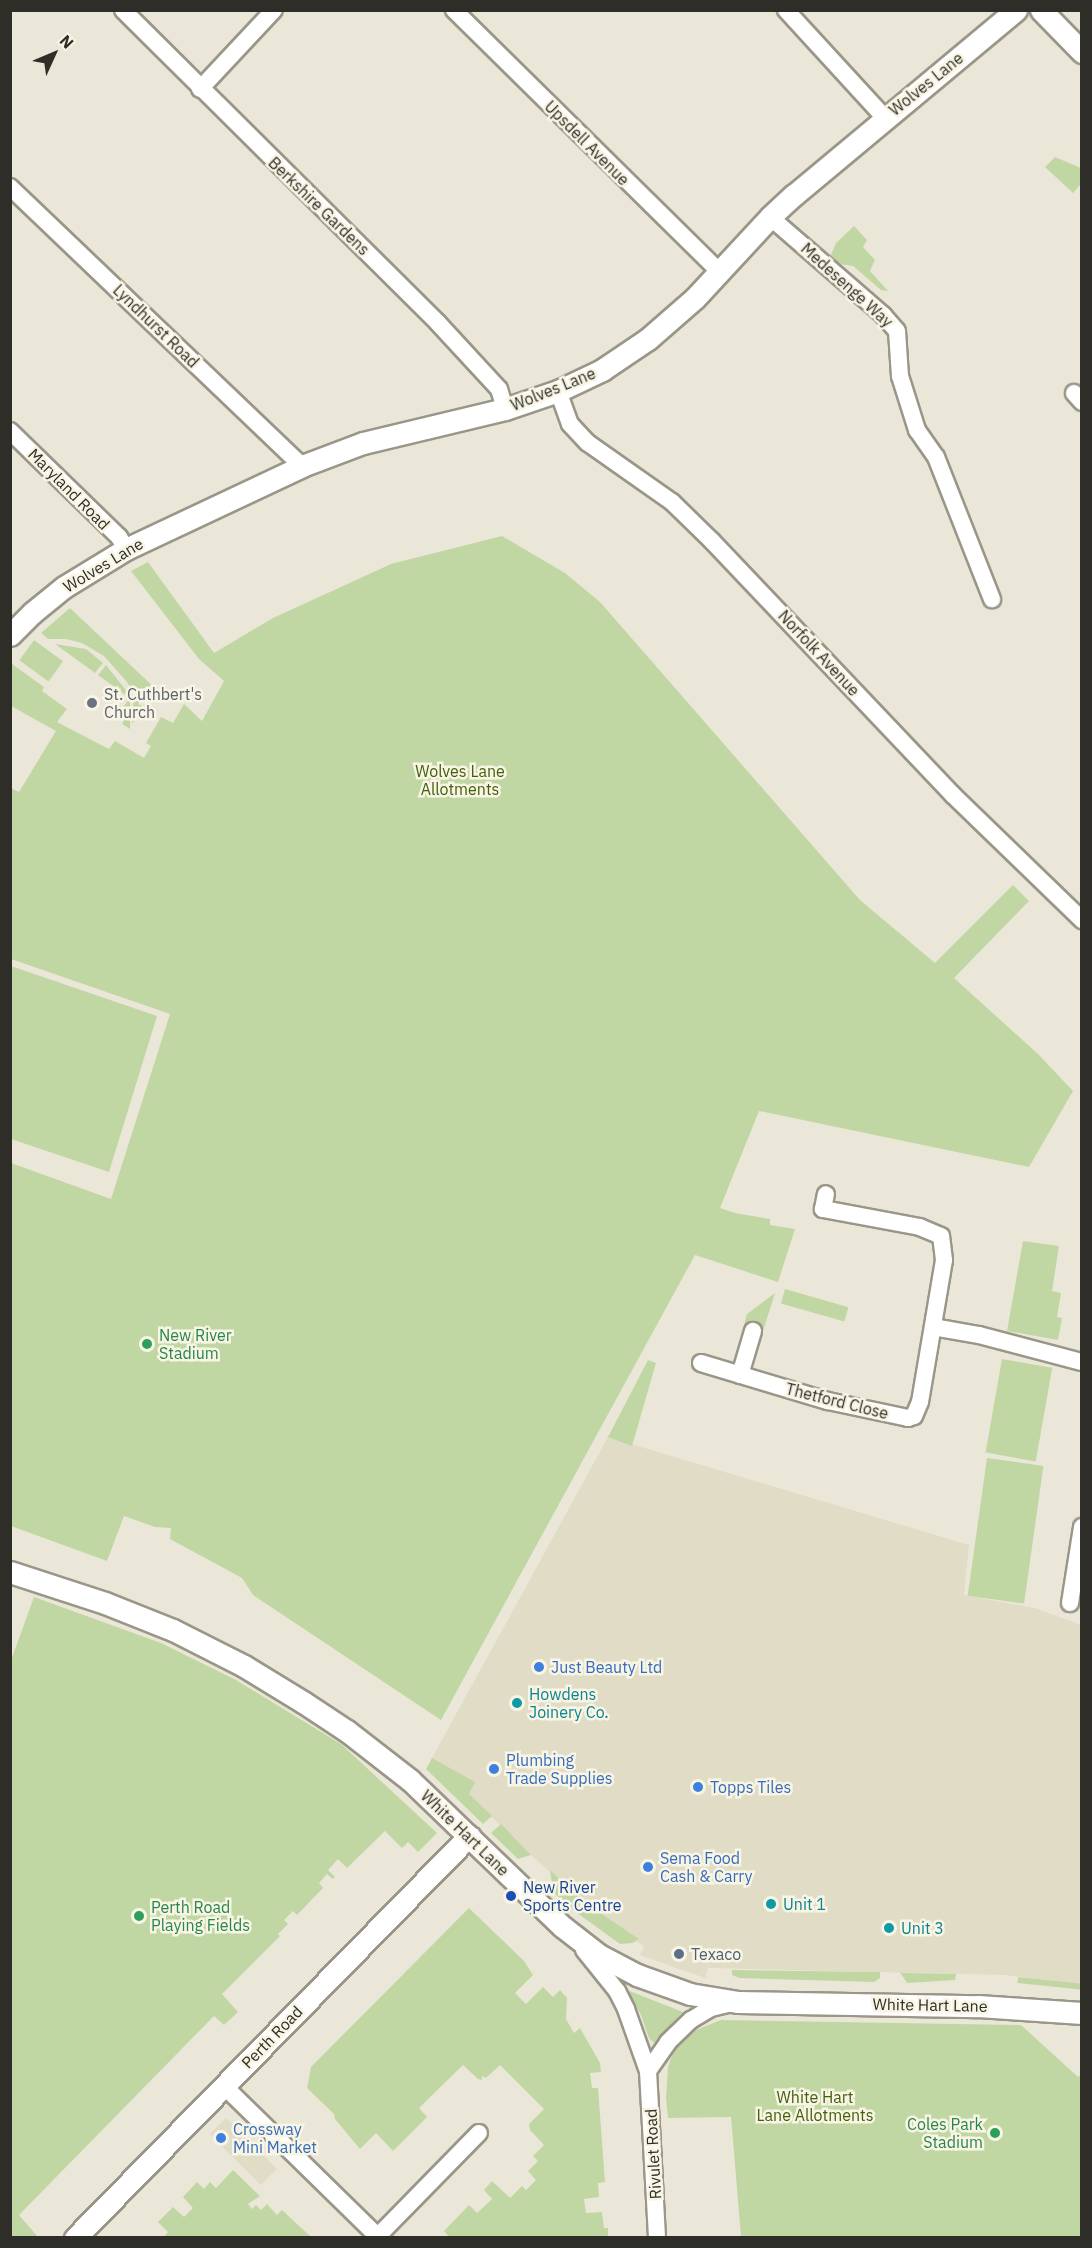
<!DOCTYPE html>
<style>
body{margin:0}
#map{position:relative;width:1092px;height:2248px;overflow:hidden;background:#ebe7d8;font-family:"IBM Plex Sans",sans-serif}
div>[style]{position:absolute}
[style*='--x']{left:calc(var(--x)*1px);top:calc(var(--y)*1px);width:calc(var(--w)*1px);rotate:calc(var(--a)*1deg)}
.built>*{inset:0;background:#e1dcc5;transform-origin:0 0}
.green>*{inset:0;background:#c1d7a3;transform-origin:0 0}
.roads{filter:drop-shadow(2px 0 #9a9688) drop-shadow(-2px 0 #9a9688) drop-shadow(0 2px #9a9688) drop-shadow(0 -2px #9a9688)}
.minor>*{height:16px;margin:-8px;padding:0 8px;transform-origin:8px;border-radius:8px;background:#fff}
.tertiary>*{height:21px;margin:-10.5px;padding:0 10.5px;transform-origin:10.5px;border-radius:10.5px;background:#fff}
.dots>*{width:16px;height:16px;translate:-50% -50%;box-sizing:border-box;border:3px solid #f8f5e5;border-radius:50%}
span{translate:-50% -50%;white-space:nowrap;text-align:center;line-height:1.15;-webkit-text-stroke:5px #f8f5e5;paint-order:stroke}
.street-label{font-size:16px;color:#2f2d28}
.worship-label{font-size:16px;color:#5b616d}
.left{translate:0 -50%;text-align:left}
.park-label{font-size:16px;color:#445f0b}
.leisure-label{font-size:16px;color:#27864d}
.right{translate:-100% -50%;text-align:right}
.shop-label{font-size:16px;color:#366cbe}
.culture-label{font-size:16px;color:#0d838f}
.transit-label{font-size:16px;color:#164399}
.service-label{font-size:16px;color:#4e5e75}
.frame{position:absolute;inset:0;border:12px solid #2f2d28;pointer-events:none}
.north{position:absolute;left:24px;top:24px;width:60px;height:60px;-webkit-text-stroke:4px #f8f5e5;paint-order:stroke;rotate:46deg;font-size:16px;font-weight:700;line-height:24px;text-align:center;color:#2f2d28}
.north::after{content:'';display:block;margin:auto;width:21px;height:27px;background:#2f2d28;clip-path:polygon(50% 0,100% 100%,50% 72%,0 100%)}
</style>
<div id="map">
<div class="built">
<i style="clip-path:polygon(608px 1437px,969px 1545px,964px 1595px,1035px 1608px,1081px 1625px,1081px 1984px,1005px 1975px,708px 1968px,705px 1978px,665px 1964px,640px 1955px,644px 1946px,637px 1942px,639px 1939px,584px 1902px,531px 1855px,468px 1794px,474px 1782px,432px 1758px)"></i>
<i style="left:226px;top:2118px;width:72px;height:23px;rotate:45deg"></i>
</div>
<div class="green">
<i style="clip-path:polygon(1055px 157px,1081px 168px,1081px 184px,1073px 193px,1045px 167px)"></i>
<i style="clip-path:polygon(854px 226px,867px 240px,863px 247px,875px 260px,870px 271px,888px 291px,881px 290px,853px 266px,839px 264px,830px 257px,836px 243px)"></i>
<i style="clip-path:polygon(502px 536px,565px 573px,600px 602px,860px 900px,935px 963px,1013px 885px,1029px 901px,954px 978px,1038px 1054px,1073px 1091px,1029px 1167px,759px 1111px,720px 1208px,735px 1213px,770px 1219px,770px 1225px,795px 1229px,778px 1282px,695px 1255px,441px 1720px,253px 1595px,242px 1578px,170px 1539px,171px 1528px,155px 1527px,124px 1516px,107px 1561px,11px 1526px,11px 1163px,111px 1199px,170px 1014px,11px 959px,11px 788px,19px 792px,56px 731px,11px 706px,11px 666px,12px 664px,44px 687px,42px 691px,67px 709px,57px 722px,109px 749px,115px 741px,144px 758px,151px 746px,146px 743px,161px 717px,173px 723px,184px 704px,202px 721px,224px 681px,199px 659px,131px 571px,148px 562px,214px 653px,273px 618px,391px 564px)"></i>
<i style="clip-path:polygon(70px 608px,158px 691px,155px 696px,146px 691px,138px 704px,142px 706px,132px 724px,134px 694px,127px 682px,104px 656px,82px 643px,66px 639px,48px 639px,41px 633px)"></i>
<i style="left:34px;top:640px;width:36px;height:25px;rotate:36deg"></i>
<i style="clip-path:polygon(55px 644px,86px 649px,103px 663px,95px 673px)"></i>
<i style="clip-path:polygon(106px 665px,129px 694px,130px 698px,130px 729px,122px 724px,124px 720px,117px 715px,130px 698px,98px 675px)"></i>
<i style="clip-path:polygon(11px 966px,157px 1016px,109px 1172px,11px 1139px)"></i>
<i style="clip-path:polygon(1023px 1241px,1059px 1246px,1052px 1291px,1061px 1293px,1057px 1317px,1062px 1318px,1058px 1340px,1007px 1331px)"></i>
<i style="left:785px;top:1289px;width:66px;height:15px;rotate:16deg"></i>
<i style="clip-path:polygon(775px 1293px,763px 1331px,744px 1325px,747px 1314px)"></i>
<i style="left:1002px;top:1359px;width:51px;height:95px;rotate:10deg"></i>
<i style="clip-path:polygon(648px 1360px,656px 1363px,632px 1446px,608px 1437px)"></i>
<i style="left:987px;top:1458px;width:57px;height:139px;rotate:8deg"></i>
<i style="clip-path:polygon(34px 1597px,161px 1643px,236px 1680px,341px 1744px,437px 1833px,418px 1852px,408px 1842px,402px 1848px,385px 1831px,347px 1868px,338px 1859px,328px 1870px,335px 1877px,333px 1879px,327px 1874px,319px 1883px,323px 1888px,297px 1915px,293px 1911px,284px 1920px,288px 1924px,278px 1934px,280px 1936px,222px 1994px,238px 2012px,224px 2025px,214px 2016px,19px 2215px,38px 2237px,11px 2238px,10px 1663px)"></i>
<i style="clip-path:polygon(432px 1758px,475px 1782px,469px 1794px,492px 1816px,483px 1824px,426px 1769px)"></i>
<i style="clip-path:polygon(501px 1824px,530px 1854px,531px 1855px,518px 1859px,491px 1833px)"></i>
<i style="clip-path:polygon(550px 1870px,584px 1902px,639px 1939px,633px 1943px,620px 1944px,573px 1910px,553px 1892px)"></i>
<i style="clip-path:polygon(469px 1908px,524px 1961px,533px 1975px,515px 1993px,526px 2004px,543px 1987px,553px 1997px,560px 1990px,567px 1998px,566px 2019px,574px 2033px,580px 2028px,600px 2063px,601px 2072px,590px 2073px,592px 2088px,598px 2088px,605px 2182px,598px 2183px,599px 2197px,584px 2199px,586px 2213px,602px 2212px,604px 2228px,608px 2228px,608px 2237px,450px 2238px,444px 2231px,469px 2205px,477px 2213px,492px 2199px,484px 2190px,492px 2181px,510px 2198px,522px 2186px,526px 2190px,536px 2180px,528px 2171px,538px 2161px,533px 2156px,544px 2145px,530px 2130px,529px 2124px,544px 2109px,500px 2065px,486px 2078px,482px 2076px,482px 2080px,478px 2079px,463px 2065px,419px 2108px,427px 2117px,393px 2151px,376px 2133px,360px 2149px,335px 2119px,334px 2114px,307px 2088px,311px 2067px)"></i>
<i style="clip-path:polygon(732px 1970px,880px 1972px,880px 1978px,874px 1982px,739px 1978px,732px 1975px)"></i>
<i style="clip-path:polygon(900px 1972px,904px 1973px,956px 1974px,955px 1980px,907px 1983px)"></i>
<i style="left:1018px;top:1977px;width:63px;height:6px;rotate:6deg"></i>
<i style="clip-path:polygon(627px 1990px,683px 2012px,654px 2043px,649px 2038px,641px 2015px)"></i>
<i style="clip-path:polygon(721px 2020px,1021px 2025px,1078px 2077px,1081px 2074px,1081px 2237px,741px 2237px,731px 2117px,668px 2118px,666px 2098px,668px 2067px,675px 2047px,696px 2030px)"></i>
<i style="clip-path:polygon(233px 2170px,260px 2196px,248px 2204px,252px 2209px,256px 2205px,261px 2210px,267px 2204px,277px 2215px,282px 2210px,311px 2237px,164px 2237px,168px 2232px,158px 2222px,173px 2207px,184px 2217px,193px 2208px,183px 2197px,197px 2182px,204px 2189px,210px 2182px,216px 2188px)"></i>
</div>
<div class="roads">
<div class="minor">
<i style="--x:123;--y:10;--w:444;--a:44.8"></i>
<i style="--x:438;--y:323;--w:90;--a:47.3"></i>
<i style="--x:499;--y:389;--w:21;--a:73"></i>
<i style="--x:454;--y:10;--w:375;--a:44.6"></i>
<i style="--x:786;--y:10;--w:147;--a:47.5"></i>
<i style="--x:200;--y:89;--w:108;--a:-46.9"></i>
<i style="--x:10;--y:187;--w:404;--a:43.7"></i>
<i style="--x:770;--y:217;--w:150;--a:40.9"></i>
<i style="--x:883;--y:315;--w:21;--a:49"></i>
<i style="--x:897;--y:331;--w:45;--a:86.2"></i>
<i style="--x:900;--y:376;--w:57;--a:72.5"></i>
<i style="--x:917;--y:430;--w:33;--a:55"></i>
<i style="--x:936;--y:457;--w:153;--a:68.5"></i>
<i style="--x:558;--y:391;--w:35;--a:70"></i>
<i style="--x:570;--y:424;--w:26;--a:47"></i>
<i style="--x:588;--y:443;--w:103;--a:35.1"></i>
<i style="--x:672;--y:502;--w:56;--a:44.3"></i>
<i style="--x:712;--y:541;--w:350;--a:46.5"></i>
<i style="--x:953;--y:795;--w:180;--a:44.1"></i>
<i style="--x:1074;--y:393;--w:12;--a:48"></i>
<i style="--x:10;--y:431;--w:152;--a:44.2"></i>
<i style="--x:119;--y:537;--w:14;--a:60"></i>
<i style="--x:933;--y:1327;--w:47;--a:9.9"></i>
<i style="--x:979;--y:1335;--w:106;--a:14.7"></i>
<i style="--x:701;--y:1363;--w:133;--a:16.7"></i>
<i style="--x:828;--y:1401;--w:82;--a:12"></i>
<i style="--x:908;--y:1418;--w:6;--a:-18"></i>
<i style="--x:914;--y:1416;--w:15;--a:-67"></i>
<i style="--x:920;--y:1402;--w:144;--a:-80.4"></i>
<i style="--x:944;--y:1260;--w:24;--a:-97"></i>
<i style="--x:941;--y:1236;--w:23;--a:-157"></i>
<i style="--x:920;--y:1227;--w:99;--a:-169.5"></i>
<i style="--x:823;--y:1209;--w:15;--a:-79"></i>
<i style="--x:740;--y:1375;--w:46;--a:-73.5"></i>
<i style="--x:1070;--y:1603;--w:77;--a:-81"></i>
<i style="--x:584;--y:1950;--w:53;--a:51.2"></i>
<i style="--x:617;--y:1991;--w:20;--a:63"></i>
<i style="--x:626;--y:2009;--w:66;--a:70.5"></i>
<i style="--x:648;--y:2071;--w:167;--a:86.9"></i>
<i style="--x:648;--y:2071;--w:35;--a:-55"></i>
<i style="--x:668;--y:2042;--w:32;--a:-44"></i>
<i style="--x:691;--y:2020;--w:23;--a:-31"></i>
<i style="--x:711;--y:2008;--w:22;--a:-13"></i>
<i style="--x:224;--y:2086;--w:217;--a:44.4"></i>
<i style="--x:376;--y:2238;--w:147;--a:-45.6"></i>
</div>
<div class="tertiary">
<i style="--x:1041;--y:10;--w:59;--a:45.7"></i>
<i style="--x:10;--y:635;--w:31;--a:-45"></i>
<i style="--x:32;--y:613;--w:41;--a:-39.1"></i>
<i style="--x:64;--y:587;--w:73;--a:-31.5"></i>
<i style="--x:126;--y:549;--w:195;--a:-25.2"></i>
<i style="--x:302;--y:466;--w:65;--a:-20.7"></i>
<i style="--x:363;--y:443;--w:146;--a:-13.5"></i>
<i style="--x:505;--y:409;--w:56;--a:-18.8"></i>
<i style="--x:558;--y:391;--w:49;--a:-25.5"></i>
<i style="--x:602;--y:370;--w:55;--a:-34"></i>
<i style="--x:648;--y:339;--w:62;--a:-41.1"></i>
<i style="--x:695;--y:298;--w:110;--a:-47.2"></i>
<i style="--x:770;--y:217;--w:33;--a:-43"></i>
<i style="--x:794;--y:195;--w:289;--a:-39.8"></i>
<i style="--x:10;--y:1572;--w:100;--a:18.1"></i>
<i style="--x:105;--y:1603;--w:73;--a:21.7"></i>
<i style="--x:173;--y:1630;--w:80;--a:26.9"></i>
<i style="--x:244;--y:1666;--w:69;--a:31.4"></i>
<i style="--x:303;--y:1702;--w:53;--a:33.4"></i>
<i style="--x:347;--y:1731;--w:80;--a:37.9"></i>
<i style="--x:410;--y:1780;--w:212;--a:43.9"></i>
<i style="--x:563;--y:1927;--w:46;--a:37.9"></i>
<i style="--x:599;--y:1955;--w:43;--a:27.8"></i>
<i style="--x:637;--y:1975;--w:56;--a:19.7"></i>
<i style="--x:690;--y:1994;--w:49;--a:9.5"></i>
<i style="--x:738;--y:2002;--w:240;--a:1"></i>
<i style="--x:978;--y:2006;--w:104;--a:3.9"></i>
<i style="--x:75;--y:2238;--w:563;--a:-45.58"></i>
</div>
</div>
<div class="dots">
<i style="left:92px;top:703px;background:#6b7280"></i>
<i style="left:147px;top:1344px;background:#2e9e5b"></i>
<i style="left:539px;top:1667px;background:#3f7fe0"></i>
<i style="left:517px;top:1703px;background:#0f9aa8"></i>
<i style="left:494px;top:1769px;background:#3f7fe0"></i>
<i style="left:698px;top:1787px;background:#3f7fe0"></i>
<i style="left:648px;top:1867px;background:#3f7fe0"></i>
<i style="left:511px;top:1896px;background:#1a4fb4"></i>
<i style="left:771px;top:1904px;background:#0f9aa8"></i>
<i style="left:139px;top:1916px;background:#2e9e5b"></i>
<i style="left:889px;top:1928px;background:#0f9aa8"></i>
<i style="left:679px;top:1954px;background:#5c6f8a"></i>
<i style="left:995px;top:2133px;background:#2e9e5b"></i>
<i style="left:221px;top:2138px;background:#3f7fe0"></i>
</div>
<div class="street-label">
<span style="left:926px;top:84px;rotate:-39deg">Wolves Lane</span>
<span style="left:587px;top:143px;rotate:45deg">Upsdell Avenue</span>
<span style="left:319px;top:206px;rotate:44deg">Berkshire Gardens</span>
<span style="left:847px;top:285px;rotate:42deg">Medesenge Way</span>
<span style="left:156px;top:326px;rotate:44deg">Lyndhurst Road</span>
<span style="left:553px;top:389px;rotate:-22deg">Wolves Lane</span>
<span style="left:69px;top:489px;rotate:45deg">Maryland Road</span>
<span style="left:103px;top:565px;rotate:-31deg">Wolves Lane</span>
<span style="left:819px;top:653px;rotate:47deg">Norfolk Avenue</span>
<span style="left:837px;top:1401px;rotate:14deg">Thetford Close</span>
<span style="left:465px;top:1833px;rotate:44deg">White Hart Lane</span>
<span style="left:930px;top:2005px;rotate:1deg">White Hart Lane</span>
<span style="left:272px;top:2037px;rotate:-46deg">Perth Road</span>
<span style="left:653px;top:2154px;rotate:-93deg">Rivulet Road</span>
</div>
<div class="worship-label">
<span class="left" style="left:104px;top:703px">St. Cuthbert's<br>Church</span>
</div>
<div class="park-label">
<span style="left:460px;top:780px">Wolves Lane<br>Allotments</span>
<span style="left:815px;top:2106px">White Hart<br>Lane Allotments</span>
</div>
<div class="leisure-label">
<span class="left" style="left:159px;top:1344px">New River<br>Stadium</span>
<span class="left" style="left:151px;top:1916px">Perth Road<br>Playing Fields</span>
<span class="right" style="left:983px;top:2133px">Coles Park<br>Stadium</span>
</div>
<div class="shop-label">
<span class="left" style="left:551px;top:1667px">Just Beauty Ltd</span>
<span class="left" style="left:506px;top:1769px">Plumbing<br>Trade Supplies</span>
<span class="left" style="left:710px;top:1787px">Topps Tiles</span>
<span class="left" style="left:660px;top:1867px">Sema Food<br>Cash &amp; Carry</span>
<span class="left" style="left:233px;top:2138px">Crossway<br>Mini Market</span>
</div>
<div class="culture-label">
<span class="left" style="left:529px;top:1703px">Howdens<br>Joinery Co.</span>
<span class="left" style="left:783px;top:1904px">Unit 1</span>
<span class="left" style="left:901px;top:1928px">Unit 3</span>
</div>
<div class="transit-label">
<span class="left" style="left:523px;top:1896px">New River<br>Sports Centre</span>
</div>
<div class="service-label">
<span class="left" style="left:691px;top:1954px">Texaco</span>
</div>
<div class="frame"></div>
<div class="north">N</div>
</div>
